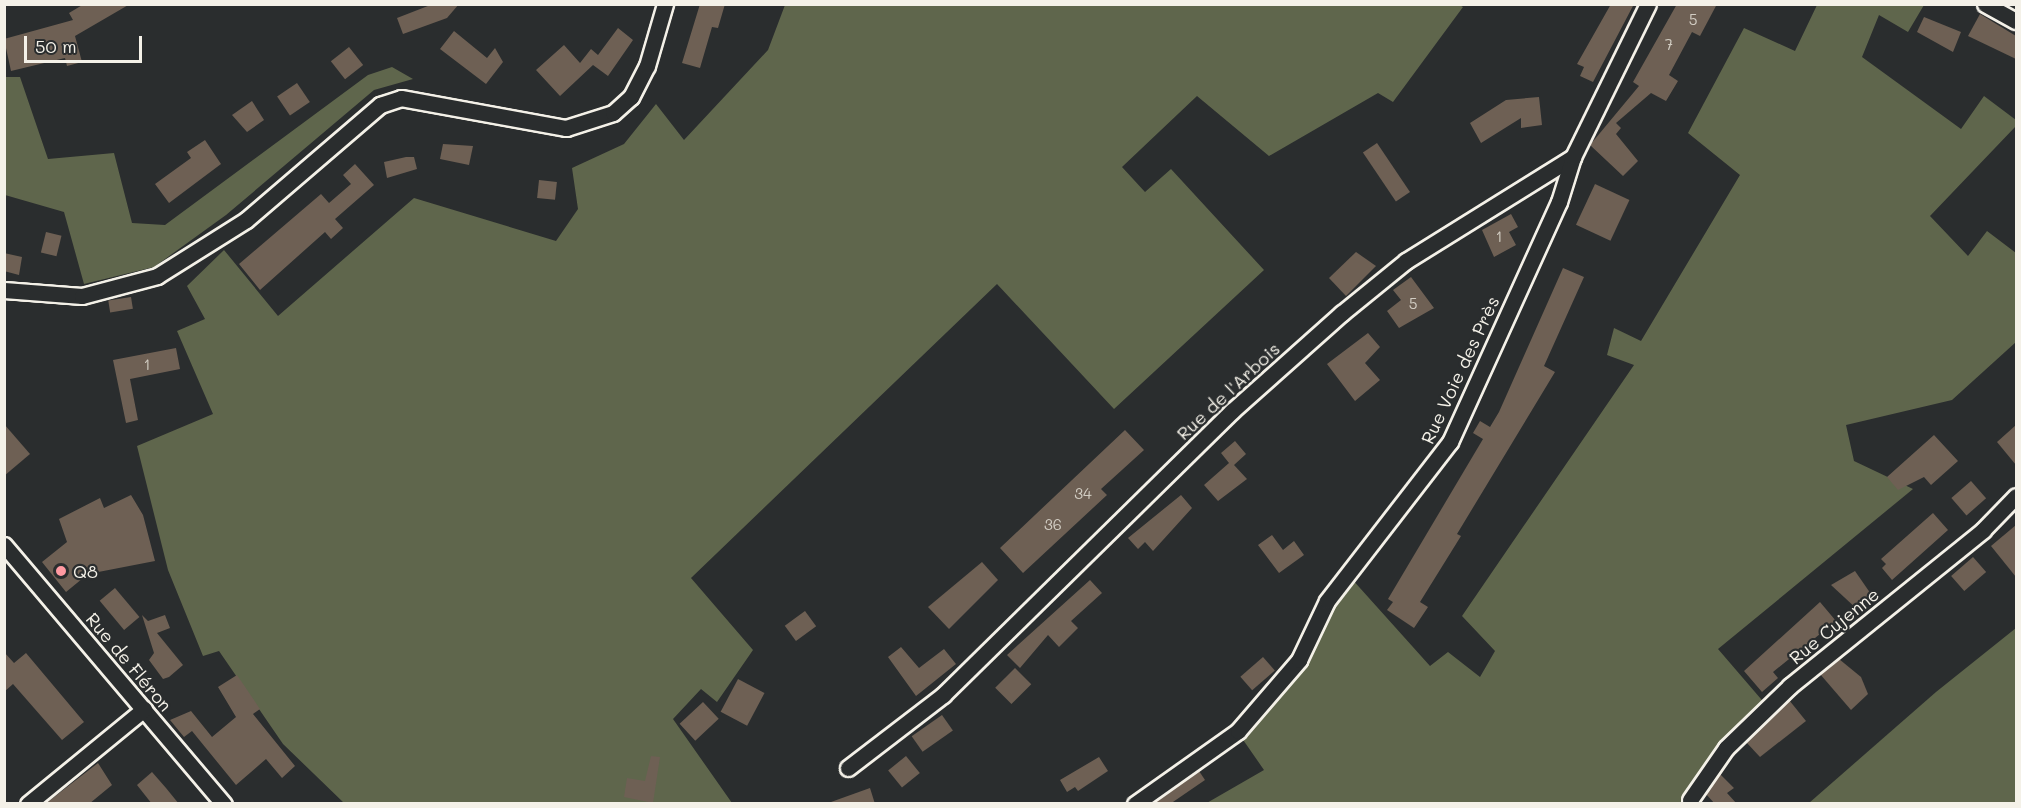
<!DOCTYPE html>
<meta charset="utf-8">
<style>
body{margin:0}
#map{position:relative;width:2021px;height:808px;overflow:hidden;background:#2a2d2e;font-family:Mali,sans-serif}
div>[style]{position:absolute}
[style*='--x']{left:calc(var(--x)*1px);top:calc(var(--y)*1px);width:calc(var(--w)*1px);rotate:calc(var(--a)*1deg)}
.green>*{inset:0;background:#5f664c}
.building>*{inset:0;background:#6e6054;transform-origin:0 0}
.roads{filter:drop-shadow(2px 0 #f4f1e8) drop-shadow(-2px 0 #f4f1e8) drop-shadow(0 2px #f4f1e8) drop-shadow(0 -2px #f4f1e8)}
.minor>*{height:15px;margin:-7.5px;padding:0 7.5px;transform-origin:7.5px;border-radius:7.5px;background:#2a2d2e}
.dots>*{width:16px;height:16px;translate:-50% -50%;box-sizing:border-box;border:3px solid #2a2d2e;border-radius:50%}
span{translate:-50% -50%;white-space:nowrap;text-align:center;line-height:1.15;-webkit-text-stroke:4.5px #2a2d2e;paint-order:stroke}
.number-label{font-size:15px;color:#d2cdc3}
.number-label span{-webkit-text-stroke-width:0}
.street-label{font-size:18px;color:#f4f1e8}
.poi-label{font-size:18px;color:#f4f1e8}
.left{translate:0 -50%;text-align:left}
.frame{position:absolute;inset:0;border:6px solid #f4f1e8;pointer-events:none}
.scale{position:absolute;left:24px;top:36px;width:118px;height:27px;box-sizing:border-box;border:3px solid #f4f1e8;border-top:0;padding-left:8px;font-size:18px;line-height:21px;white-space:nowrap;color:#f4f1e8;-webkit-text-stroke:4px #2a2d2e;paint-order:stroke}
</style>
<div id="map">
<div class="green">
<i style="clip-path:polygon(1458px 4px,1463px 7px,1393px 102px,1378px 93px,1269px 156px,1197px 96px,1122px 167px,1145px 192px,1171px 169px,1264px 270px,1114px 409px,997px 284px,691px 578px,753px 650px,717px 702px,701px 689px,673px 719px,732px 803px,344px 803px,283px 744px,219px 651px,203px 656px,168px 570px,137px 446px,213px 414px,177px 331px,205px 319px,187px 286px,224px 250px,278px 316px,414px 198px,556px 241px,578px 209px,572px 168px,624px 144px,656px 104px,684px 140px,768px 50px,785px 5px)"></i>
<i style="clip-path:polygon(1817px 5px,1924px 5px,1908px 32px,1879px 15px,1862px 57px,1961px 129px,1984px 96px,2016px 120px,2016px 126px,1930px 216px,1968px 256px,1987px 231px,2016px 253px,2016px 342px,1952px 400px,1846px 425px,1854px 461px,1913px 489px,1718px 649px,1767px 706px,1680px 803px,1205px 804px,1264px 770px,1239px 734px,1351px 578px,1430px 666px,1448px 652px,1480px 677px,1495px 651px,1462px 616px,1634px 365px,1607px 355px,1614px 328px,1641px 341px,1740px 175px,1688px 133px,1744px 28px,1795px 51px)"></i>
<i style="clip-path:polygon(392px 67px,413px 79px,374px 90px,226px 215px,154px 267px,84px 284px,64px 212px,5px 195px,5px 77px,20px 77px,48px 159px,114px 153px,132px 223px,165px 225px,368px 75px)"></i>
<i style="clip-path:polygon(2016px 628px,2016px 803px,1809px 803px,1936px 692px)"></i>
</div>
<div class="building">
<i style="clip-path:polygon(84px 4px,130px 4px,75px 36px,82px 62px,67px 66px,65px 58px,11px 71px,4px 39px,73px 20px,69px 13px)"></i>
<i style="clip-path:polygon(433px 4px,459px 4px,447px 18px,403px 34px,397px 18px)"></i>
<i style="clip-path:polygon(700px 4px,725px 4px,718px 28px,712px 27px,700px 68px,682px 63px)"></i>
<i style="clip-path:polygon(1611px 4px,1634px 4px,1593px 82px,1580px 76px,1584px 67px,1577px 64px)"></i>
<i style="clip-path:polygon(1677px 4px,1717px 4px,1700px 36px,1692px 32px,1669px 75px,1678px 81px,1666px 101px,1651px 93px,1616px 123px,1621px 128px,1616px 134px,1638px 161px,1623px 176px,1590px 145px,1639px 86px,1633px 82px)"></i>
<i style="clip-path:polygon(1980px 14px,2016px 36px,2016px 59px,1968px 36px)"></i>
<i style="clip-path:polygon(1924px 17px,1961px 32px,1953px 52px,1917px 32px)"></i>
<i style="clip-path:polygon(618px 28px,633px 40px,608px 76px,593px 65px,560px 96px,536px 70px,564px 45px,580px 63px,591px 49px,598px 55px)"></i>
<i style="clip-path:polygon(454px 31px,487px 58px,495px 48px,503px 62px,486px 84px,440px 49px)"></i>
<i style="left:349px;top:47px;width:23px;height:23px;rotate:52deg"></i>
<i style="left:297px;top:83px;width:23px;height:24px;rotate:56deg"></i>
<i style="clip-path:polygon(1539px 97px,1542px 125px,1521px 128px,1521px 118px,1481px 143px,1470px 123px,1506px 100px)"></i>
<i style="clip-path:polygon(252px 101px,264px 120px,247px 132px,232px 115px)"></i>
<i style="clip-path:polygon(205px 140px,221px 164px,169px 203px,155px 184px,191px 158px,187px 152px)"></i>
<i style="left:1377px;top:143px;width:59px;height:17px;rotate:56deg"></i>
<i style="clip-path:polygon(443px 144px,473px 146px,469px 165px,440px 159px)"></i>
<i style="clip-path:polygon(406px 157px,414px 157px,417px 169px,387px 178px,384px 162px)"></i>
<i style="clip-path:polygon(355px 164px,374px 185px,335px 219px,343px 228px,331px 239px,325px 232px,260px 290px,239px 264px,321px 194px,329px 203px,351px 184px,343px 175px)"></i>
<i style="left:539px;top:180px;width:18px;height:18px;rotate:6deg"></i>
<i style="left:1595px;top:184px;width:38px;height:45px;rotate:25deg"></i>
<i style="clip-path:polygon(1511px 214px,1518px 227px,1509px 232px,1516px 245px,1494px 257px,1482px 230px)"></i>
<i style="left:46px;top:232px;width:16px;height:21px;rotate:14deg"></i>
<i style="clip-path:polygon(1356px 252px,1376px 266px,1346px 296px,1329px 278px)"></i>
<i style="clip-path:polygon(4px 253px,22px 257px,19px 275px,4px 271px)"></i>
<i style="clip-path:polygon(1563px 268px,1584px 277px,1544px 366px,1555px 372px,1457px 534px,1461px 536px,1420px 602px,1428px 607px,1414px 628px,1387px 610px,1393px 602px,1388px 599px,1483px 439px,1473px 433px,1480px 421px,1490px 427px,1499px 412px)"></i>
<i style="clip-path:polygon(1411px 277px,1434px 308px,1399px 328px,1387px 311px,1401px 300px,1393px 290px)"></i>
<i style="left:131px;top:297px;width:12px;height:23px;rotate:81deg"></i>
<i style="clip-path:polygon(1368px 333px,1380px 347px,1365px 363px,1380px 380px,1355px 401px,1327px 364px)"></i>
<i style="clip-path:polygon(176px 348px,180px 369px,130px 379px,138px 420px,126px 423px,113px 360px)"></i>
<i style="clip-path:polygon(4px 424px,30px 454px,4px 476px)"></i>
<i style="clip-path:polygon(2016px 425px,2016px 465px,1997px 442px)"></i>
<i style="clip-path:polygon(1125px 430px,1144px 450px,1101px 489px,1107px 495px,1023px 573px,1000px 548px)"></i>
<i style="clip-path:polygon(1934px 435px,1958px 461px,1931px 485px,1924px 477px,1898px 490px,1887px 477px)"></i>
<i style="clip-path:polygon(1235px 441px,1246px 454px,1234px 465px,1247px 479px,1218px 501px,1204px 485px,1229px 463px,1221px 453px)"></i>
<i style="left:1971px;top:481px;width:23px;height:26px;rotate:49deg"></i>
<i style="clip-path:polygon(131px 495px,143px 515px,155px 561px,88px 574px,66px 592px,42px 562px,67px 542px,59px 519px,100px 498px,104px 508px)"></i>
<i style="clip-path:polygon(1181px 495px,1192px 508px,1153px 551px,1145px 542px,1138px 549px,1128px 538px)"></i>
<i style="clip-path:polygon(1933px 513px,1948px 530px,1892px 580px,1882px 568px,1886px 564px,1881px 559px)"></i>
<i style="clip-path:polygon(2016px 525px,2016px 577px,1991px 546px)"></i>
<i style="clip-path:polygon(1272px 535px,1283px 550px,1294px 541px,1304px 555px,1279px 573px,1258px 545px)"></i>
<i style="left:1973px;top:557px;width:20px;height:29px;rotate:49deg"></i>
<i style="clip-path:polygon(982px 562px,998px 580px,949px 629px,928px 607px)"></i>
<i style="clip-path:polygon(1855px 571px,1873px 597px,1858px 610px,1831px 585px)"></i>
<i style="clip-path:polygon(1090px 580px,1102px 593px,1071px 621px,1078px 628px,1059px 647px,1048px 635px,1020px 668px,1007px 655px)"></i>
<i style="left:115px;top:588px;width:38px;height:20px;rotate:50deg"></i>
<i style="clip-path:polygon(1820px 602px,1836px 621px,1773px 672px,1778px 678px,1762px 692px,1744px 671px)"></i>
<i style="left:805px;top:611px;width:19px;height:25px;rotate:54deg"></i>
<i style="clip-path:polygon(142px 615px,148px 621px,165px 615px,170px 628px,157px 633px,183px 665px,169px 677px,163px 679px,149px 660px,154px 653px)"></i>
<i style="clip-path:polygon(901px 647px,919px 668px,944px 649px,956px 664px,916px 696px,888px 657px)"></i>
<i style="clip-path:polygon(4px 652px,14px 663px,26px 653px,84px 722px,62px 740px,13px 684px,4px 692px)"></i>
<i style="left:1263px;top:657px;width:18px;height:30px;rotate:49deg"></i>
<i style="clip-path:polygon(1839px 659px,1861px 677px,1868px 694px,1851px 710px,1820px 674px)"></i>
<i style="left:1015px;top:668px;width:23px;height:28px;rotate:45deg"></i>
<i style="clip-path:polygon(237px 675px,260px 709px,253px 714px,295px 766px,282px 778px,266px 759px,236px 785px,192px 731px,184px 737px,170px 720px,191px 711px,212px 737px,236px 717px,218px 687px)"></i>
<i style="left:738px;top:679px;width:30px;height:37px;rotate:28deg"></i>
<i style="clip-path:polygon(1789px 700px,1806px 721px,1760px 757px,1746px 742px)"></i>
<i style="left:703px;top:702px;width:23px;height:32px;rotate:47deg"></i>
<i style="left:942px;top:715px;width:19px;height:37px;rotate:55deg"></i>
<i style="clip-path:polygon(651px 756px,660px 757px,653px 803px,624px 797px,627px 778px,645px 781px)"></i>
<i style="left:906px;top:756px;width:22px;height:23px;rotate:51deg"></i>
<i style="clip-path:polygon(1099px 757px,1108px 771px,1078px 791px,1075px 787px,1067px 792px,1060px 780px)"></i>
<i style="clip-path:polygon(98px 763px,112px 785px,95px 799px,89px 804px,45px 804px)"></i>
<i style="clip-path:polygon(1199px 771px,1205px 780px,1170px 804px,1153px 804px)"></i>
<i style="clip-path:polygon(152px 772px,166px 788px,179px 804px,152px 804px,137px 785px)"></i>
<i style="clip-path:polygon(1720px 774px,1734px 788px,1727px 793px,1737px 804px,1715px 804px,1706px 794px)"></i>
<i style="clip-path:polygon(870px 788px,875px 804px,832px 804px,831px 802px)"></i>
</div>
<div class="roads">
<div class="minor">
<i style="--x:1985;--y:4;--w:35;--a:29"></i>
<i style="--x:4;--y:290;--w:78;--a:4.4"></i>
<i style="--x:82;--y:296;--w:78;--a:-14.9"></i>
<i style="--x:157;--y:276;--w:105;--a:-32.2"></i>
<i style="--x:246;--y:220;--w:177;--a:-40.6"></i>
<i style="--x:380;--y:105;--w:22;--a:-18"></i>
<i style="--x:401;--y:98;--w:168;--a:10.3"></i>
<i style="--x:566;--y:128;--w:49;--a:-17.7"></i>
<i style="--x:613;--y:113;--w:24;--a:-42"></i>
<i style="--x:631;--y:97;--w:35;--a:-63"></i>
<i style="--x:647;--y:66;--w:65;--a:-73.8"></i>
<i style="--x:4;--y:545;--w:340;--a:49.7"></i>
<i style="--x:848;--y:768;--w:120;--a:-37.5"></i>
<i style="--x:943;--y:695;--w:405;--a:-44.5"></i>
<i style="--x:1232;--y:411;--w:147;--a:-41.7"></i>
<i style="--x:1342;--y:313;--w:82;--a:-39.1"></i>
<i style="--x:1406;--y:261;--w:197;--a:-31.9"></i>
<i style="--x:1690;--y:800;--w:63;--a:-55.3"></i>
<i style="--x:1726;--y:748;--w:89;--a:-44.1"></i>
<i style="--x:1790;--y:686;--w:248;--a:-38.9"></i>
<i style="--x:1983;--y:530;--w:47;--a:-45.9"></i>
<i style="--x:28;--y:804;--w:150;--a:-39.3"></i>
<i style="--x:1135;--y:804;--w:126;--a:-35.3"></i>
<i style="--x:1238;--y:731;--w:94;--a:-49.3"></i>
<i style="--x:1299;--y:660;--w:65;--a:-64.6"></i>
<i style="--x:1327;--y:601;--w:201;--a:-52.3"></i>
<i style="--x:1450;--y:442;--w:264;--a:-65.6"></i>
<i style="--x:1559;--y:202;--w:47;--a:-72.7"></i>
<i style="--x:1573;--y:157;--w:170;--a:-63.9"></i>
</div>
</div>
<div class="dots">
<i style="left:61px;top:571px;background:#ff9aa2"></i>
</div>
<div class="number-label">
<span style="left:1693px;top:20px">5</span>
<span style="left:1669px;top:45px">7</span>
<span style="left:1499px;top:237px">1</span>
<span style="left:1413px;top:304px">5</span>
<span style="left:147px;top:365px">1</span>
<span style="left:1083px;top:494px">34</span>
<span style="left:1053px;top:525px">36</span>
</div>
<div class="street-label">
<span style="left:1460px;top:370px;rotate:-65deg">Rue Voie des Près</span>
<span style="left:1228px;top:391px;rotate:-43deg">Rue de l'Arbois</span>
<span style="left:1834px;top:626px;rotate:-39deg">Rue Cujenne</span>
<span style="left:129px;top:662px;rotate:50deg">Rue de Fléron</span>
</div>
<div class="poi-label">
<span class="left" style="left:73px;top:571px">Q8</span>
</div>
<div class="frame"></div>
<div class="scale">50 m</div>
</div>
